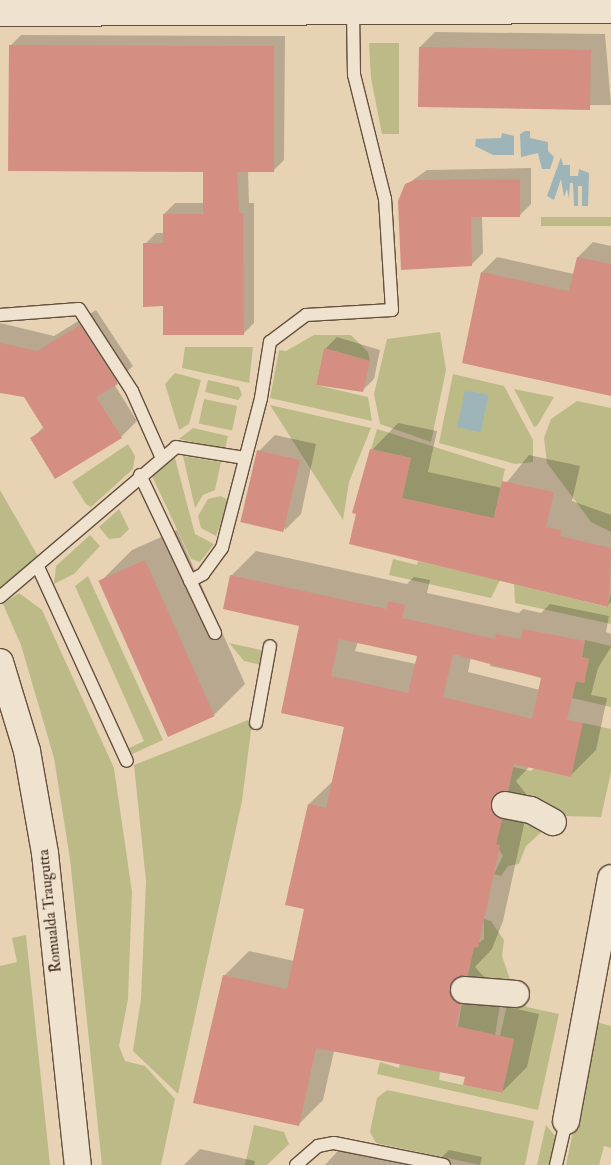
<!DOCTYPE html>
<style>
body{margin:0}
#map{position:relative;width:611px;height:1165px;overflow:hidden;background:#e7d3b3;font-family:"IM FELL Double Pica",serif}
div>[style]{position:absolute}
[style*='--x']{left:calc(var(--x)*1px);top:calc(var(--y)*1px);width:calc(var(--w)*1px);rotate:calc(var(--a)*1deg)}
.green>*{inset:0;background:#bcbb88;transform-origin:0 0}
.water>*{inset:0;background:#9db4b8;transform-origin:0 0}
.shadow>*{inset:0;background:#0003}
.building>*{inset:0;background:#d48f82;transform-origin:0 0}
.roads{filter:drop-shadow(1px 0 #64503f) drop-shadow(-1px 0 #64503f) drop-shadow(0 1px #64503f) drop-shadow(0 -1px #64503f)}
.lane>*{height:12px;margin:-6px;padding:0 6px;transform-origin:6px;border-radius:6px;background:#efe2ce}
.street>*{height:26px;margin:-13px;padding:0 13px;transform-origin:13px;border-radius:13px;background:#efe2ce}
span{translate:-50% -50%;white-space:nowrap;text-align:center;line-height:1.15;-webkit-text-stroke:4px #efe2ce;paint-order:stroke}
.street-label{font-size:15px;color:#382518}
</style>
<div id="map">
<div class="green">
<i style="clip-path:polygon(369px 43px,399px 43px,399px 134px,382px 134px,371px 78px)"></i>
<i style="left:541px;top:217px;width:70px;height:9px"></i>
<i style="clip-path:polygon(440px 332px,446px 370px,431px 442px,380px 424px,374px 394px,387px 339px)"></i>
<i style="clip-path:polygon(314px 335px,351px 335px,368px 352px,370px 361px,324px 348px,316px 385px,368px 397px,372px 421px,270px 398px,279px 350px,286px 351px)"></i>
<i style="clip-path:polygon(185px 347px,253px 347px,249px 383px,182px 368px)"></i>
<i style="clip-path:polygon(175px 373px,201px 380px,189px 424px,179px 430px,165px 384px)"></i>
<i style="clip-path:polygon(453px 374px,504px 386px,533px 440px,533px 462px,515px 464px,439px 443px)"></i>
<i style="clip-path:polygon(208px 380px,239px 387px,242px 395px,238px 400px,205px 392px)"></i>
<i style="clip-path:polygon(514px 389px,554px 397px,537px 426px,534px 427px)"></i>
<i style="left:204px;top:399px;width:34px;height:25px;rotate:12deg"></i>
<i style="clip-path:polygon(577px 401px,611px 408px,611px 532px,591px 522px,547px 463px,544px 438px,551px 419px)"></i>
<i style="clip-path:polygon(270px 405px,371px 428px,349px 482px,343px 520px)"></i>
<i style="clip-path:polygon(193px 428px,228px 436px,225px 449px,179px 439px)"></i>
<i style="clip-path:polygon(377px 429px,505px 469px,489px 539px,470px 513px,402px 498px,411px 458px,371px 449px)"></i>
<i style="clip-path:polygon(128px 444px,135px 456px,133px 469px,91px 507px,86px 504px,72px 482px)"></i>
<i style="clip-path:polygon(183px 456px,221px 462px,215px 490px,203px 495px,195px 508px)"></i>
<i style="clip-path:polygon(175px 458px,195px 534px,214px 544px,200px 562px,191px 559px,152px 476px)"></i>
<i style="clip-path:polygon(0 490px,38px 556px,0 588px)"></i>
<i style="clip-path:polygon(221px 496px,229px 501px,216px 536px,201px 528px,198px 516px,208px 499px)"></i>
<i style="clip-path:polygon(119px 509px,129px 529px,120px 538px,109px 539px,99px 527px)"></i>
<i style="clip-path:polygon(90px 535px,100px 546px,74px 574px,54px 584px,56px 566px)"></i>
<i style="clip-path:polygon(393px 559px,417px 565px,418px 561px,500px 580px,491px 598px,389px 575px)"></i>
<i style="clip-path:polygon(88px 576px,163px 740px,130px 755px,127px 749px,144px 741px,75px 586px)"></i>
<i style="clip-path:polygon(514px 584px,607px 607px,611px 594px,611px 624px,515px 603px)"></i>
<i style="clip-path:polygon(19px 593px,42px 610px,114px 768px,132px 892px,128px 999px,119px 1046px,125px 1061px,145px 1066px,175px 1099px,161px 1165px,102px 1165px,70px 859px,54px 758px,21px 645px,3px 604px)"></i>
<i style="clip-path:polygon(585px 640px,611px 646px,611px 707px,572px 698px,576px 681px,584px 683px,589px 659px,582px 657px)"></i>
<i style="clip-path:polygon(229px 643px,266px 651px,262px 665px,244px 661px)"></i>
<i style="clip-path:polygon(248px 720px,252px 723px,242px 801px,178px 1094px,133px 1051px,141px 999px,146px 881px,134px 765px)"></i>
<i style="clip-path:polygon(583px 723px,611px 729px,611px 772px,601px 817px,563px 816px,507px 797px,513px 767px,531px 771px)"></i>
<i style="clip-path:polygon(504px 811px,547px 827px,526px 846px,519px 864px,508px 866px,501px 876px,494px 874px,503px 856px,496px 844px)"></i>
<i style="clip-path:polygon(484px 919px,491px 921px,504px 940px,502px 956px,512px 985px,466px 981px,474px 947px,484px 939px)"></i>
<i style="clip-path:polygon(26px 935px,50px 1165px,0 1165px,0 966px,17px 962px,12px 938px)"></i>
<i style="left:463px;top:995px;width:38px;height:35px;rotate:9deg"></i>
<i style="clip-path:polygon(520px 999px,527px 1007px,559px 1014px,538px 1110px,377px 1074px,380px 1062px,399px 1068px,400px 1063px,440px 1072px,439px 1080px,502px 1093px,514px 1039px,500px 1036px,508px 1000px)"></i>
<i style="clip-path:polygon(596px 1022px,611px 1026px,611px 1148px,604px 1146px,599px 1165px,566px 1165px)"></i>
<i style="clip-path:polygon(387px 1090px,534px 1121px,525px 1165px,480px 1165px,376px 1143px,370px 1132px,377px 1098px)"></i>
<i style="clip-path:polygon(254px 1125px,284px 1132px,289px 1144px,267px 1165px,245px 1165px)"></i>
<i style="clip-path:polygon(546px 1125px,556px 1137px,550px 1165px,537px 1165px)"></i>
</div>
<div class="water">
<i style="clip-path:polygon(525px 131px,530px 131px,530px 138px,548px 142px,548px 151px,554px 157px,550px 169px,542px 169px,538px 153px,521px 157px,520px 134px)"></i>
<i style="clip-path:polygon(502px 133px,514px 136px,514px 155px,493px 155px,475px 146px,476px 139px,501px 138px)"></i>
<i style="clip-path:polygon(561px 157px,563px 165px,570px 165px,570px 176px,578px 176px,579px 169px,589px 173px,588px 206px,582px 206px,582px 186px,578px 186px,578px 206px,574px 206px,573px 183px,570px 183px,569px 199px,567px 189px,564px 197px,561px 179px,554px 200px,547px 196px)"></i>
<i style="left:465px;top:390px;width:24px;height:38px;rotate:12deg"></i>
</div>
<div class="shadow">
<i style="clip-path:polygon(435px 32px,605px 34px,611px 105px,420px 106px,420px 47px)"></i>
<i style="clip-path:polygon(21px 35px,285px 36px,284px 160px,273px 171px,248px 171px,249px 203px,254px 203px,254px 323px,243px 334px,165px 305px,145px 244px,156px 233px,164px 233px,164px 214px,175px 203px,204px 203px,204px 171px,10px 46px)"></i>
<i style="clip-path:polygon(531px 168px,531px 204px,520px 215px,482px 216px,483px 253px,471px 265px,406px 185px,427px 170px)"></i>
<i style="clip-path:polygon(593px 242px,611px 246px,611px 395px,482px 272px,497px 257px,574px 274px,578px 257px)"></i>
<i style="clip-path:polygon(96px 310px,133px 366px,114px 384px,137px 421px,121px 437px,32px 439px,44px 426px,25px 396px,0 391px,0 323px,54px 336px)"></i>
<i style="clip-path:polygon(337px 337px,380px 350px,374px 379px,363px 390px,325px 349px)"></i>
<i style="clip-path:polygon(398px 423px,437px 431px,428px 472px,502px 488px,529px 455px,580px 466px,572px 501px,611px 515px,611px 602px,607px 606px,351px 543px,372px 450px)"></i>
<i style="clip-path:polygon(275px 435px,316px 444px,301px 514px,285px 530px,259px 451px)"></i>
<i style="clip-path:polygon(177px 530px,245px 684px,214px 715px,101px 581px,132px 550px)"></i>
<i style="clip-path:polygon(evenodd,256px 551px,407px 584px,414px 577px,430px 580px,427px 593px,519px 613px,523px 609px,541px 613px,550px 604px,609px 616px,606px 632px,611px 634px,611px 647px,598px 668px,591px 695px,607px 698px,596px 750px,571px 775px,530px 766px,516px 781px,526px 794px,521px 819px,525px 820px,503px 921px,492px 949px,475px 967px,486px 979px,481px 1001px,539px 1014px,527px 1067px,502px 1092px,467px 1076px,334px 1051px,323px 1100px,298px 1125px,224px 976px,249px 951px,294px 961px,305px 908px,287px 904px,309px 804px,333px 781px,345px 726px,300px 625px,231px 576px,256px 551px,358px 641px,419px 655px,416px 664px,355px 651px,358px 641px,256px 551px,471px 657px,491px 661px,490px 666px,542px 677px,540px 690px,468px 672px,471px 657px)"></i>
<i style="clip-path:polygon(348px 1140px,439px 1160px,449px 1150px,482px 1157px,480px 1165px,325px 1165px)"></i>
<i style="clip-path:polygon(200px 1149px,255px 1161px,254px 1165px,184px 1165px)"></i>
</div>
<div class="building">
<i style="clip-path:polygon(9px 45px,274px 46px,274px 172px,237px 172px,239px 213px,243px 213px,244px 335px,163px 335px,163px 306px,143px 307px,143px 243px,163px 243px,163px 214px,203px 214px,203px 172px,8px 171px)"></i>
<i style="left:419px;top:47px;width:172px;height:60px;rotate:1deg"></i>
<i style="clip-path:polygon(520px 179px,520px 217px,471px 217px,472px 266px,401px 270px,398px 201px,405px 184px,415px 180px)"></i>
<i style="clip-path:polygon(577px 257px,611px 264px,611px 396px,462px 363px,481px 272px,569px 291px)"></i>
<i style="clip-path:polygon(80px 325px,118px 384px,96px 397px,122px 438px,55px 479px,30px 438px,44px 429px,24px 397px,0 393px,0 343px,37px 351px)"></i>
<i style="clip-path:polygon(324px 348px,370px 361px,363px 392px,316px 385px)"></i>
<i style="clip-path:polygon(370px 449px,411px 458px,402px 498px,494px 518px,502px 481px,554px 492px,546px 527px,561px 530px,560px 536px,611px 548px,608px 607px,349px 544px,356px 514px,352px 513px)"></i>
<i style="left:257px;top:450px;width:44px;height:74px;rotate:13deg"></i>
<i style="left:145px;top:560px;width:171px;height:51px;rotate:66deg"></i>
<i style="clip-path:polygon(evenodd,230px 575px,386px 609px,388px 601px,405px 605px,402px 618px,495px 639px,496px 634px,521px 639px,523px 629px,585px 641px,581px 657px,589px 659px,584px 683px,576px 681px,567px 720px,583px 723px,571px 777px,514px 764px,508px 790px,493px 796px,491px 809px,502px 820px,496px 844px,500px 845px,478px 948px,474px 947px,468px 975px,457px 977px,449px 988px,451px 997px,461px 1004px,456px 1026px,514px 1039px,502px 1093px,463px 1085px,465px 1077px,316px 1048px,299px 1126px,193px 1103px,223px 975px,287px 989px,304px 909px,285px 905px,308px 804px,326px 808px,344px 727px,281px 713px,299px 626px,223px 609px,230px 575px,339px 639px,417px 656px,408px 693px,331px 676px,339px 639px,230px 575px,453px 654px,541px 678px,532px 719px,443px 697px,453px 654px)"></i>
</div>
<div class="roads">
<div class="lane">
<i style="--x:0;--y:315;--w:79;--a:-4.3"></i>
<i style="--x:79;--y:309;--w:98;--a:57.1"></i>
<i style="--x:132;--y:391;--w:71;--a:66"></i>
<i style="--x:140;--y:475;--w:175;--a:64.6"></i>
<i style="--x:38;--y:567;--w:213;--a:65.4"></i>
<i style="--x:190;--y:581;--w:15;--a:-28"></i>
<i style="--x:203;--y:574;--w:32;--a:-54"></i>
<i style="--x:222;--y:548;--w:155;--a:-75.4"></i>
<i style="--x:261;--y:398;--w:57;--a:-80.9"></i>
<i style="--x:270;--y:342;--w:45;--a:-36.9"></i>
<i style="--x:306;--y:315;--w:86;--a:-3.3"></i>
<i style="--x:392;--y:310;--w:111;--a:-93.6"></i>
<i style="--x:385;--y:199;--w:128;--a:-104"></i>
<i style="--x:354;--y:75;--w:65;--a:-90.9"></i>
<i style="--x:0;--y:597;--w:231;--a:-40.4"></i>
<i style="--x:176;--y:447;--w:70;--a:9.1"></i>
<i style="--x:256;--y:723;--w:78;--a:-79.7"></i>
<i style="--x:296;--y:1165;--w:29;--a:-41"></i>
<i style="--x:318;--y:1146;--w:16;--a:-11"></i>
<i style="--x:334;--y:1143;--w:112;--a:11.3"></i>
<i style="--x:556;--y:1165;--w:36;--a:-77"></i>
</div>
<div class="street">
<i style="--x:0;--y:13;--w:611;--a:-0.28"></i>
<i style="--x:0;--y:662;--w:93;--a:73.1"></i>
<i style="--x:27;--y:751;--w:104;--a:80"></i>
<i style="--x:45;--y:853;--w:314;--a:84"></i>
<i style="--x:505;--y:805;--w:26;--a:11"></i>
<i style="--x:531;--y:810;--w:25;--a:29"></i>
<i style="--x:464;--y:990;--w:52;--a:4.4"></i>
<i style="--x:566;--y:1121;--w:247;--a:-79.5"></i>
</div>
</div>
<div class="street-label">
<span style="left:50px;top:911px;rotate:-96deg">Romualda Traugutta</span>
</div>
</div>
